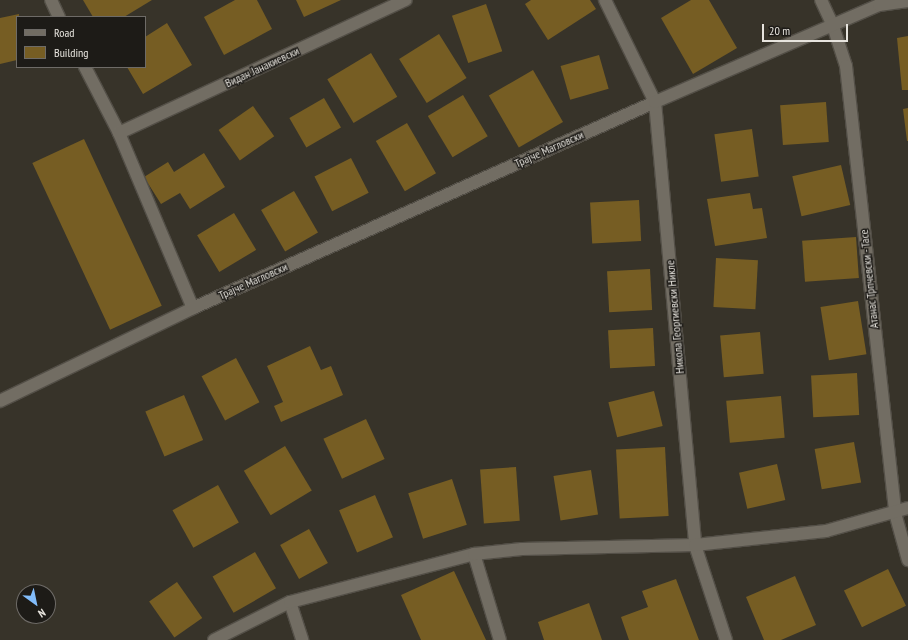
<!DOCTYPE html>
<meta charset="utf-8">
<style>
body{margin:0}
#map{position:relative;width:908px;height:640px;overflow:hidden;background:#373329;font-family:"PT Sans Narrow",sans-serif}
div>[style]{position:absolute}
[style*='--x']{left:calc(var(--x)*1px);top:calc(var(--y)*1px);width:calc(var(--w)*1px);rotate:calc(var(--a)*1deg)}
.building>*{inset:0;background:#765d23;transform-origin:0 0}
.roads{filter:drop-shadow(1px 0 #534f47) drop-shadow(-1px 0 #534f47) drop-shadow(0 1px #534f47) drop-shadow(0 -1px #534f47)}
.street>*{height:12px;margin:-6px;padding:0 6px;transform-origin:6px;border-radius:6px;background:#726d63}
span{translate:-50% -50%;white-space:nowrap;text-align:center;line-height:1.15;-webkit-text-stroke:3px #1d1b17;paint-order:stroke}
.street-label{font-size:12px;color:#e7e4de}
.legend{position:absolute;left:16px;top:16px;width:130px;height:52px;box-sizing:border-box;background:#1d1b17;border:1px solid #6e6b67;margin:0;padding:5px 7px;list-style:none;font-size:12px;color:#e7e4de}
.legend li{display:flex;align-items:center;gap:8px;height:20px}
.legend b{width:20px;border:1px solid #6e6b67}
.north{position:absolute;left:16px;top:584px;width:40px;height:40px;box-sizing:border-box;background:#1d1b17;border:1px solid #6e6b67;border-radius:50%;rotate:147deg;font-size:11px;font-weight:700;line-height:16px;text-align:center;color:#e7e4de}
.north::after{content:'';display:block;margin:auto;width:14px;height:18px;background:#82bcfa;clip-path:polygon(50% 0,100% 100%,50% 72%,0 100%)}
.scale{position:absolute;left:762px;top:24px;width:86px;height:18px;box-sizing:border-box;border:2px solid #e7e4de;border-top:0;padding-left:5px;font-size:12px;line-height:14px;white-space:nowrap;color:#e7e4de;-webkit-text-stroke:3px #1d1b17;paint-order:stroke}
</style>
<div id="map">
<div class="building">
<i style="clip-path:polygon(83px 0,152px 0,124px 17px,93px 17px)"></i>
<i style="clip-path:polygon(235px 0,257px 0,272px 29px,224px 55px,204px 17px)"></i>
<i style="clip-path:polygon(296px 0,341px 0,304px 17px)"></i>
<i style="clip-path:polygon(531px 0,590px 0,596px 9px,548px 40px,525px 4px)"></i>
<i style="clip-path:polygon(691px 0,709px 0,737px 48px,693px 74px,661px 18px)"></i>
<i style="left:486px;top:4px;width:50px;height:36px;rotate:71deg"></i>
<i style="clip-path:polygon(19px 14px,17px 60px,0 64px,0 18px)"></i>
<i style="clip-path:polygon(167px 23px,192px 65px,143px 94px,127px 67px,145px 67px,145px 37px)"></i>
<i style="left:439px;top:34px;width:52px;height:47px;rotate:58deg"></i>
<i style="clip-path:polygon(908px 36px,908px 90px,902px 90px,897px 38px)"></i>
<i style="left:371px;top:53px;width:51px;height:51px;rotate:59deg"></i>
<i style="left:599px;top:55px;width:35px;height:40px;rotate:74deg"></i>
<i style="left:533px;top:70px;width:60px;height:51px;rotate:60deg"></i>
<i style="left:463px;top:95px;width:48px;height:41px;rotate:59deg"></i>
<i style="left:324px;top:98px;width:34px;height:40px;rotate:60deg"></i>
<i style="left:826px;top:102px;width:40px;height:46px;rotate:86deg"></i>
<i style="left:253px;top:106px;width:37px;height:42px;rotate:55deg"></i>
<i style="clip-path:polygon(908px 108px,908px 141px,907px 141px,903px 109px)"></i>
<i style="left:407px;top:123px;width:58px;height:36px;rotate:60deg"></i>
<i style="left:752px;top:129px;width:48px;height:38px;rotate:82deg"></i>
<i style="left:84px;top:139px;width:184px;height:57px;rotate:65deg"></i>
<i style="clip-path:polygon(204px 153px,225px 187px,190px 209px,180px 193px,161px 204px,144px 177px,168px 162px,174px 172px)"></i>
<i style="left:351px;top:158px;width:39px;height:41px;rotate:63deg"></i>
<i style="left:841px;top:165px;width:41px;height:50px;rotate:77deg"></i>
<i style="left:294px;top:191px;width:48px;height:38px;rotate:60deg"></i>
<i style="clip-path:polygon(750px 193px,753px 209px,762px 208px,767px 238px,715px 246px,707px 199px)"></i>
<i style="left:639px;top:200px;width:41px;height:49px;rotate:87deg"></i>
<i style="left:234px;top:213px;width:43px;height:43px;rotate:59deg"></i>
<i style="left:856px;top:237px;width:41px;height:54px;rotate:86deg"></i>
<i style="left:716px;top:258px;width:42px;height:49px;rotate:3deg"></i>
<i style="left:650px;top:269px;width:41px;height:43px;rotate:87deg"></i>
<i style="left:858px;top:301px;width:54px;height:38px;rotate:81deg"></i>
<i style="left:653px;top:328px;width:38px;height:45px;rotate:87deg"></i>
<i style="left:760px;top:332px;width:42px;height:40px;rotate:85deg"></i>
<i style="clip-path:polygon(310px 346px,321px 370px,331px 366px,343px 395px,281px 422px,274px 406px,283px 402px,267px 366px)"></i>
<i style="left:236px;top:358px;width:50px;height:39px;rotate:62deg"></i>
<i style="left:857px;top:373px;width:42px;height:46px;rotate:87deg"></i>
<i style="left:654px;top:391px;width:36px;height:47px;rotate:76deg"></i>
<i style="left:184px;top:395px;width:49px;height:42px;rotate:67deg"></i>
<i style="left:781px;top:396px;width:42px;height:55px;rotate:85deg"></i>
<i style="left:366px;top:419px;width:44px;height:47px;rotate:65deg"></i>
<i style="left:854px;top:442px;width:41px;height:40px;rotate:80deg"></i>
<i style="left:285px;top:446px;width:52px;height:48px;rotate:59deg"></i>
<i style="left:665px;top:447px;width:69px;height:49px;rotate:87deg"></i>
<i style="left:777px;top:464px;width:37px;height:39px;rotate:77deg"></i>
<i style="left:516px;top:467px;width:54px;height:36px;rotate:86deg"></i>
<i style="left:591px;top:470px;width:45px;height:38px;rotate:81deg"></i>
<i style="left:452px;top:479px;width:48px;height:46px;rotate:72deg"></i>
<i style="left:218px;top:485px;width:43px;height:52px;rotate:61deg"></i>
<i style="left:375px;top:495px;width:46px;height:39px;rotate:67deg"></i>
<i style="left:309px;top:529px;width:39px;height:33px;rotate:61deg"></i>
<i style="left:255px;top:552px;width:42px;height:49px;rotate:60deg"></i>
<i style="left:888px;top:569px;width:41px;height:49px;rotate:64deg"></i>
<i style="clip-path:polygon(454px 571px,486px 640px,421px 640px,401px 595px)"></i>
<i style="clip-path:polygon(795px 576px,816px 625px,781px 640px,764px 640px,746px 597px)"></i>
<i style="clip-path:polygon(676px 579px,699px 640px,629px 640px,621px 617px,648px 607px,642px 591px)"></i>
<i style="left:177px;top:582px;width:44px;height:34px;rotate:55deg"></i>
<i style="clip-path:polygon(589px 603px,602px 640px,544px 640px,538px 622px)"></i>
</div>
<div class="roads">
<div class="street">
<i style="--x:51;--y:0;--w:19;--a:65"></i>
<i style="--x:605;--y:0;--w:114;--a:63.9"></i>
<i style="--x:655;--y:102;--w:445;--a:84.8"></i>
<i style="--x:695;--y:545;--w:100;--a:71.9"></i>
<i style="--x:821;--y:0;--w:29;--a:65"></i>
<i style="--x:833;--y:26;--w:42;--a:72"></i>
<i style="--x:846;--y:66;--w:450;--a:83.7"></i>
<i style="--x:895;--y:513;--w:49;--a:74.5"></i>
<i style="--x:85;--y:67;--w:74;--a:62.7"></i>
<i style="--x:119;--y:133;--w:190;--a:67.1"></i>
<i style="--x:119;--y:133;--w:316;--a:-24.9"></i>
<i style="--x:0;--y:401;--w:214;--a:-25.7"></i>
<i style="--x:193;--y:308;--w:506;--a:-24.03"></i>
<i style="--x:655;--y:102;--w:244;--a:-23.4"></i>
<i style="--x:879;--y:5;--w:29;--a:-8"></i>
<i style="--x:474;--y:554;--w:90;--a:73.2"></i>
<i style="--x:290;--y:602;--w:40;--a:72"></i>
<i style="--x:214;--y:640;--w:85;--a:-26.6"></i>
<i style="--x:290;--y:602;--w:190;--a:-14.6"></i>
<i style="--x:474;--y:554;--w:48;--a:-5.9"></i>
<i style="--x:522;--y:549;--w:173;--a:-1.3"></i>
<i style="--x:695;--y:545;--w:132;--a:-6.1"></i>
<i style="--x:826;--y:531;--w:85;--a:-15.7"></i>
</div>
</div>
<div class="street-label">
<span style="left:262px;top:67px;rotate:-25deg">Видан Јанакиевски</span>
<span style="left:549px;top:149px;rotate:-24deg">Трајче Магловски</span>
<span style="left:869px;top:279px;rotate:-96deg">Атанас Трпчевски - Тасе</span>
<span style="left:253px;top:281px;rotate:-24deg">Трајче Магловски</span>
<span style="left:675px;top:317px;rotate:-95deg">Никола Георгиевски Никле</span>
</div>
<ul class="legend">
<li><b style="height:5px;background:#726d63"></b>Road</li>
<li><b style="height:11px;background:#765d23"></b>Building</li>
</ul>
<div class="north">N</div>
<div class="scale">20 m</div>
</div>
